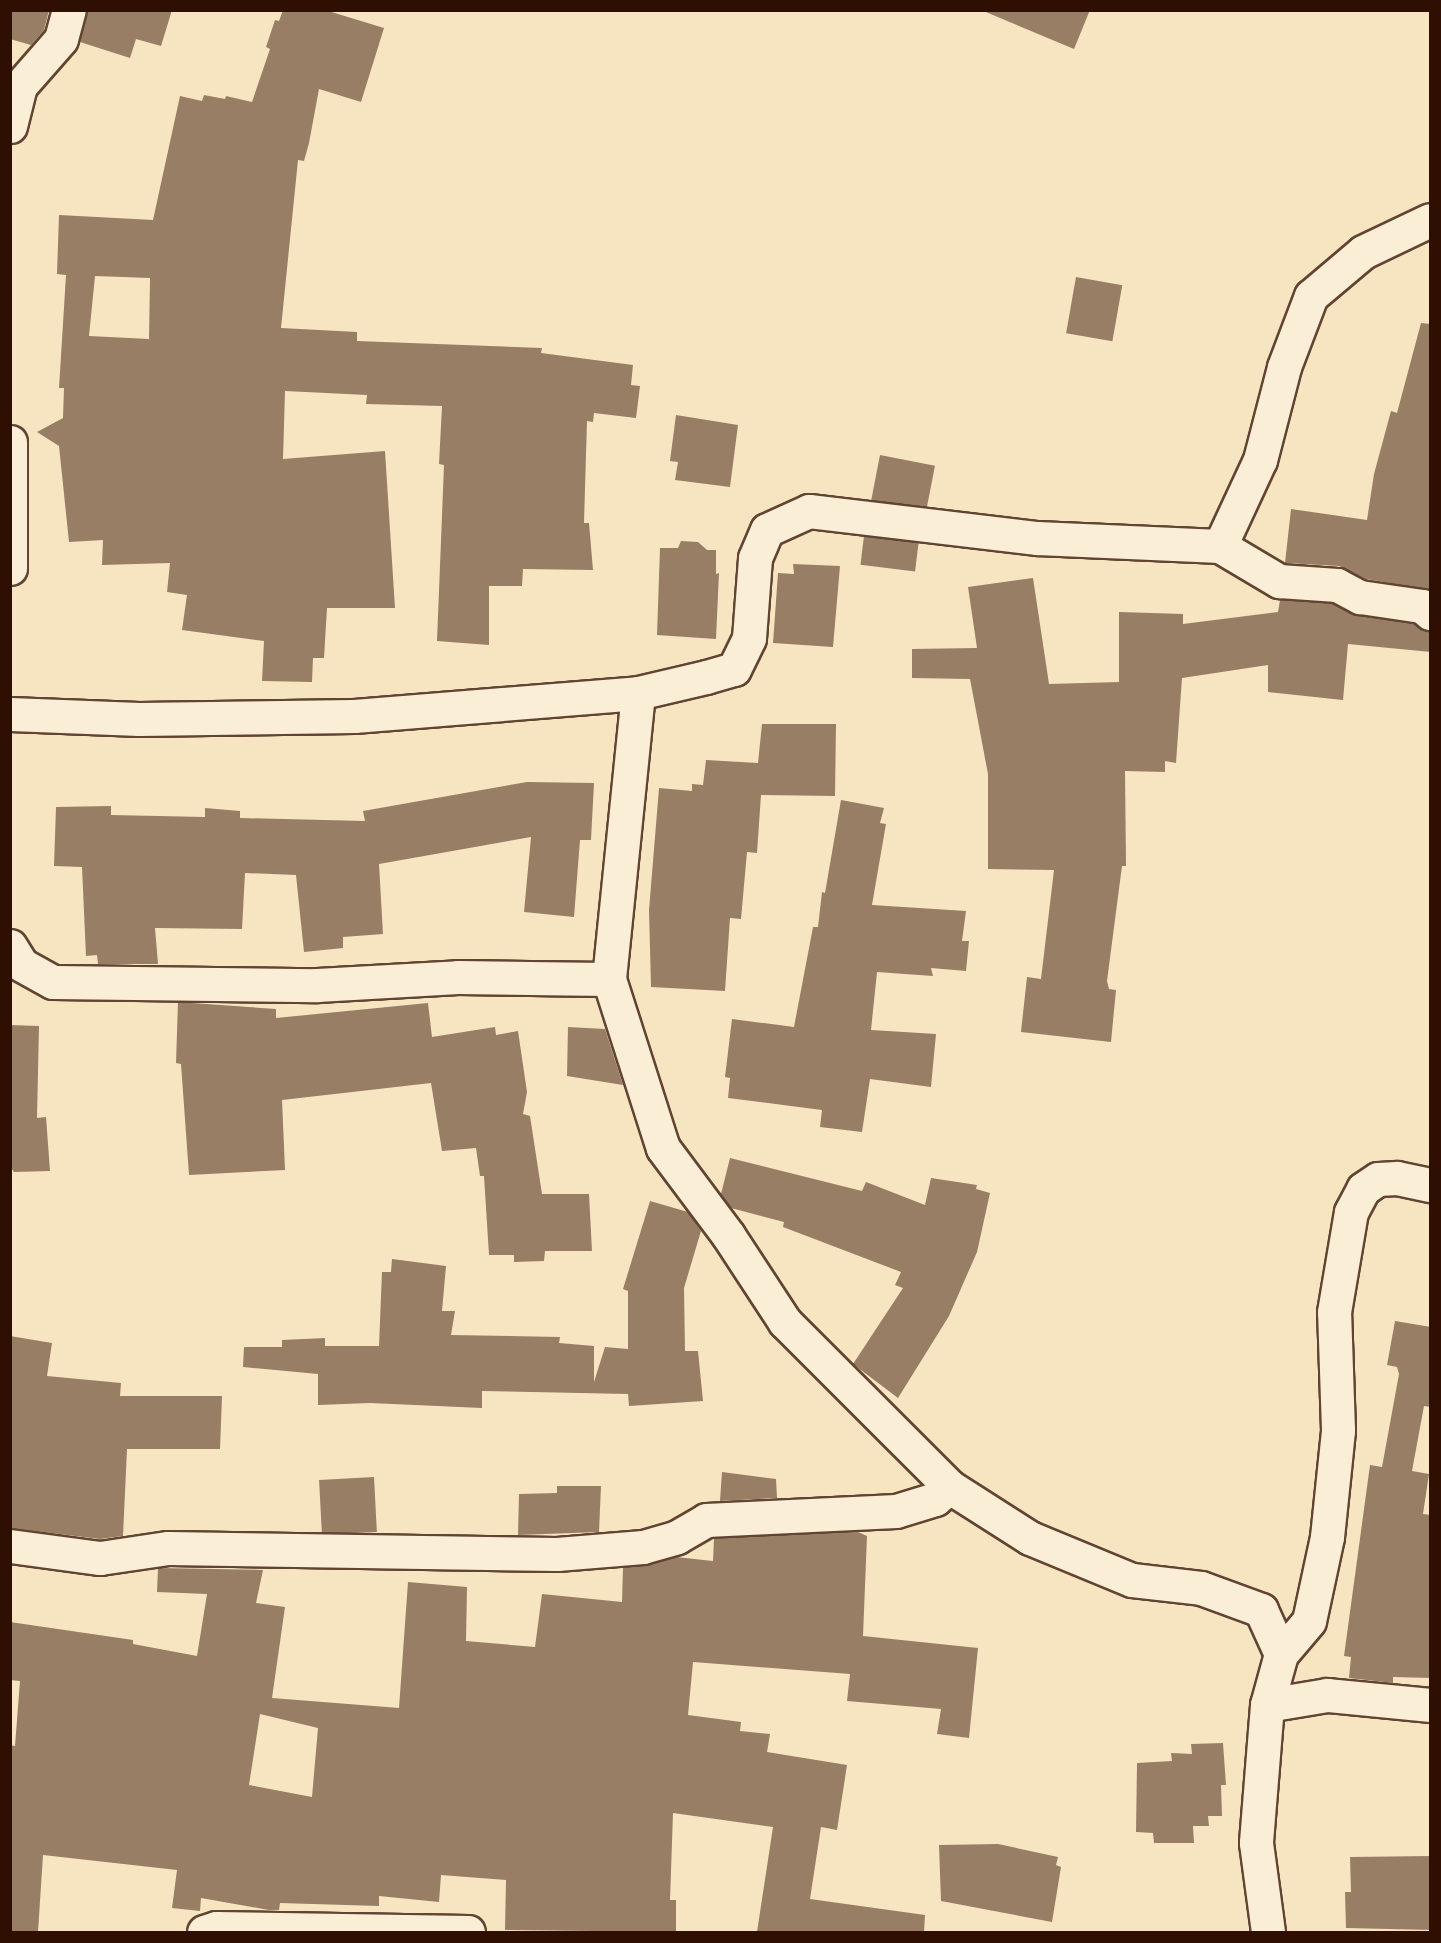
<!DOCTYPE html>
<style>
body{margin:0}
#map{position:relative;width:1441px;height:1943px;overflow:hidden;background:#f7e5c1;font-family:"Gentium Book Plus",serif}
div>[style]{position:absolute}
[style*='--x']{left:calc(var(--x)*1px);top:calc(var(--y)*1px);width:calc(var(--w)*1px);rotate:calc(var(--a)*1deg)}
.building>*{inset:0;background:#977e65;transform-origin:0 0}
.roads{filter:drop-shadow(2px 0 #614432) drop-shadow(-2px 0 #614432) drop-shadow(0 2px #614432) drop-shadow(0 -2px #614432)}
.minor>*{height:33px;margin:-16.5px;padding:0 16.5px;transform-origin:16.5px;border-radius:16.5px;background:#faeed7}
span{translate:-50% -50%;white-space:nowrap;text-align:center;line-height:1.15;-webkit-text-stroke:4.5px #faeed7;paint-order:stroke}
.frame{position:absolute;inset:0;border:12px solid #2f0f02;pointer-events:none}
</style>
<div id="map">
<div class="building">
<i style="clip-path:polygon(10px 10px,49px 10px,44px 30px,31px 45px,10px 39px)"></i>
<i style="clip-path:polygon(87px 10px,172px 10px,161px 46px,136px 39px,130px 58px,80px 42px)"></i>
<i style="clip-path:polygon(evenodd,283px 10px,325px 10px,384px 28px,361px 102px,319px 89px,309px 143px,304px 161px,298px 160px,281px 328px,357px 332px,357px 341px,542px 348px,541px 353px,633px 365px,631px 385px,640px 386px,636px 418px,594px 413px,593px 422px,587px 421px,584px 523px,589px 523px,593px 570px,523px 569px,522px 586px,489px 586px,489px 645px,437px 641px,444px 465px,439px 464px,442px 406px,366px 404px,367px 395px,285px 391px,283px 459px,385px 451px,395px 608px,327px 608px,324px 658px,313px 658px,312px 682px,262px 681px,264px 641px,182px 630px,187px 595px,167px 592px,170px 563px,102px 565px,103px 540px,69px 542px,59px 446px,37px 432px,63px 418px,64px 388px,59px 388px,66px 275px,57px 274px,59px 215px,153px 220px,180px 96px,202px 101px,204px 95px,225px 99px,226px 96px,252px 102px,270px 49px,266px 47px,275px 20px,279px 21px,283px 10px,95px 276px,150px 278px,149px 339px,89px 336px,95px 276px)"></i>
<i style="clip-path:polygon(981px 10px,1090px 10px,1074px 49px)"></i>
<i style="left:1076px;top:277px;width:47px;height:57px;rotate:10deg"></i>
<i style="clip-path:polygon(1421px 323px,1431px 324px,1431px 590px,1366px 579px,1339px 566px,1285px 563px,1291px 509px,1367px 520px,1374px 474px,1391px 411px,1397px 413px)"></i>
<i style="clip-path:polygon(676px 415px,738px 425px,730px 487px,675px 480px,678px 462px,670px 461px)"></i>
<i style="left:880px;top:455px;width:56px;height:46px;rotate:11deg"></i>
<i style="left:864px;top:536px;width:55px;height:29px;rotate:7deg"></i>
<i style="clip-path:polygon(681px 541px,698px 542px,707px 550px,716px 550px,716px 574px,719px 573px,716px 639px,657px 635px,660px 548px,678px 548px)"></i>
<i style="clip-path:polygon(793px 564px,840px 566px,833px 647px,773px 643px,778px 573px,794px 574px)"></i>
<i style="clip-path:polygon(1033px 578px,1049px 684px,1119px 682px,1119px 612px,1183px 614px,1183px 624px,1278px 612px,1280px 600px,1332px 603px,1357px 615px,1414px 624px,1431px 631px,1431px 652px,1348px 644px,1343px 700px,1268px 692px,1268px 665px,1182px 678px,1176px 763px,1165px 761px,1165px 772px,1125px 771px,1126px 866px,1122px 866px,1107px 981px,1109px 989px,1116px 990px,1111px 1042px,1021px 1032px,1027px 977px,1041px 979px,1054px 870px,988px 869px,988px 774px,970px 679px,912px 678px,912px 649px,977px 648px,968px 587px)"></i>
<i style="clip-path:polygon(762px 724px,836px 724px,835px 796px,761px 795px,757px 853px,747px 852px,741px 919px,730px 918px,725px 991px,651px 987px,649px 910px,659px 788px,692px 791px,692px 784px,703px 785px,706px 760px,758px 763px)"></i>
<i style="clip-path:polygon(527px 782px,594px 783px,591px 840px,580px 840px,574px 917px,524px 912px,531px 837px,379px 864px,383px 934px,343px 937px,343px 948px,304px 952px,296px 875px,245px 873px,242px 929px,155px 928px,158px 964px,98px 964px,97px 955px,86px 956px,82px 867px,54px 866px,56px 807px,111px 806px,111px 815px,205px 817px,205px 808px,240px 811px,240px 818px,365px 821px,363px 811px)"></i>
<i style="clip-path:polygon(841px 800px,884px 808px,880px 823px,886px 824px,872px 905px,966px 911px,962px 941px,969px 941px,966px 971px,931px 968px,933px 976px,877px 972px,871px 1030px,936px 1034px,931px 1087px,870px 1079px,862px 1132px,820px 1127px,822px 1110px,728px 1098px,730px 1078px,725px 1077px,732px 1019px,794px 1027px,813px 927px,818px 927px,822px 892px,825px 893px)"></i>
<i style="clip-path:polygon(178px 1002px,276px 1009px,276px 1018px,428px 1003px,432px 1037px,495px 1027px,496px 1035px,518px 1031px,527px 1092px,523px 1114px,530px 1116px,542px 1194px,589px 1194px,592px 1251px,545px 1251px,544px 1261px,514px 1262px,514px 1255px,489px 1255px,484px 1176px,480px 1176px,476px 1148px,442px 1151px,431px 1083px,282px 1100px,285px 1170px,189px 1175px,181px 1064px,176px 1063px)"></i>
<i style="clip-path:polygon(10px 1025px,39px 1026px,37px 1118px,46px 1117px,50px 1171px,14px 1172px,10px 1166px)"></i>
<i style="clip-path:polygon(568px 1027px,605px 1029px,623px 1085px,567px 1076px)"></i>
<i style="clip-path:polygon(730px 1158px,862px 1191px,866px 1182px,925px 1205px,931px 1178px,977px 1185px,976px 1189px,990px 1193px,977px 1252px,949px 1316px,898px 1398px,853px 1364px,903px 1288px,895px 1285px,901px 1272px,783px 1227px,784px 1222px,731px 1208px,721px 1194px)"></i>
<i style="clip-path:polygon(650px 1201px,688px 1212px,701px 1231px,684px 1288px,685px 1351px,698px 1351px,703px 1401px,629px 1406px,628px 1394px,482px 1391px,482px 1408px,370px 1403px,318px 1405px,318px 1374px,243px 1367px,244px 1347px,282px 1347px,282px 1340px,325px 1338px,325px 1346px,379px 1346px,382px 1272px,391px 1272px,392px 1259px,446px 1266px,442px 1311px,455px 1311px,451px 1335px,560px 1337px,559px 1343px,594px 1346px,594px 1382px,605px 1347px,628px 1349px,628px 1291px,623px 1289px)"></i>
<i style="clip-path:polygon(1395px 1321px,1431px 1327px,1431px 1407px,1424px 1406px,1412px 1471px,1429px 1474px,1423px 1514px,1431px 1515px,1431px 1678px,1393px 1677px,1393px 1683px,1349px 1678px,1351px 1657px,1344px 1656px,1370px 1465px,1382px 1467px,1399px 1374px,1397px 1367px,1387px 1365px)"></i>
<i style="clip-path:polygon(10px 1336px,52px 1343px,47px 1376px,121px 1383px,120px 1396px,222px 1396px,220px 1449px,127px 1449px,123px 1536px,100px 1539px,10px 1528px)"></i>
<i style="clip-path:polygon(722px 1472px,776px 1479px,777px 1498px,720px 1501px)"></i>
<i style="left:374px;top:1477px;width:55px;height:55px;rotate:87deg"></i>
<i style="clip-path:polygon(557px 1486px,601px 1486px,599px 1532px,518px 1535px,519px 1494px,557px 1493px)"></i>
<i style="clip-path:polygon(evenodd,858px 1532px,867px 1536px,863px 1636px,978px 1648px,969px 1738px,937px 1734px,941px 1709px,847px 1701px,850px 1674px,693px 1662px,688px 1715px,741px 1722px,740px 1731px,770px 1734px,767px 1752px,847px 1765px,837px 1830px,821px 1827px,810px 1899px,925px 1915px,924px 1932px,757px 1932px,773px 1827px,673px 1813px,670px 1900px,676px 1900px,676px 1932px,505px 1930px,506px 1880px,441px 1875px,439px 1902px,379px 1896px,379px 1906px,280px 1903px,279px 1910px,269px 1910px,201px 1898px,200px 1911px,172px 1908px,177px 1870px,43px 1855px,38px 1932px,10px 1932px,10px 1745px,15px 1746px,20px 1681px,10px 1680px,10px 1622px,133px 1640px,133px 1644px,197px 1656px,207px 1594px,157px 1592px,158px 1568px,263px 1570px,256px 1603px,285px 1607px,272px 1698px,399px 1708px,408px 1582px,467px 1587px,466px 1641px,535px 1647px,542px 1594px,622px 1602px,623px 1567px,676px 1557px,713px 1561px,714px 1538px,858px 1532px,260px 1714px,318px 1728px,312px 1797px,249px 1785px,260px 1714px)"></i>
<i style="clip-path:polygon(1223px 1743px,1226px 1785px,1221px 1785px,1222px 1816px,1208px 1816px,1209px 1826px,1193px 1826px,1194px 1843px,1154px 1843px,1153px 1833px,1136px 1832px,1137px 1763px,1172px 1761px,1171px 1753px,1192px 1754px,1191px 1744px)"></i>
<i style="clip-path:polygon(998px 1844px,1058px 1857px,1056px 1865px,1061px 1867px,1052px 1922px,941px 1901px,939px 1845px)"></i>
<i style="clip-path:polygon(1431px 1856px,1431px 1930px,1346px 1928px,1345px 1892px,1351px 1892px,1350px 1857px)"></i>
</div>
<div class="roads">
<div class="minor">
<i style="--x:10;--y:126;--w:41;--a:-76"></i>
<i style="--x:20;--y:86;--w:62;--a:-48.9"></i>
<i style="--x:61;--y:39;--w:30;--a:-75"></i>
<i style="--x:10;--y:442;--w:126;--a:90"></i>
<i style="--x:1220;--y:546;--w:69;--a:30.7"></i>
<i style="--x:1279;--y:581;--w:58;--a:3.9"></i>
<i style="--x:1337;--y:585;--w:26;--a:28"></i>
<i style="--x:1360;--y:597;--w:63;--a:8.3"></i>
<i style="--x:1422;--y:606;--w:11;--a:41"></i>
<i style="--x:638;--y:693;--w:287;--a:95.8"></i>
<i style="--x:609;--y:979;--w:177;--a:72.3"></i>
<i style="--x:663;--y:1148;--w:109;--a:53.2"></i>
<i style="--x:728;--y:1235;--w:104;--a:56.8"></i>
<i style="--x:785;--y:1322;--w:233;--a:45"></i>
<i style="--x:950;--y:1487;--w:95;--a:32.5"></i>
<i style="--x:1030;--y:1538;--w:110;--a:22.4"></i>
<i style="--x:1132;--y:1580;--w:69;--a:6.6"></i>
<i style="--x:1201;--y:1588;--w:64;--a:20.1"></i>
<i style="--x:1261;--y:1610;--w:48;--a:65.6"></i>
<i style="--x:1281;--y:1654;--w:53;--a:105.4"></i>
<i style="--x:1267;--y:1705;--w:138;--a:94.6"></i>
<i style="--x:1256;--y:1843;--w:90;--a:82.3"></i>
<i style="--x:10;--y:714;--w:129;--a:2.2"></i>
<i style="--x:139;--y:719;--w:215;--a:-0.8"></i>
<i style="--x:354;--y:716;--w:285;--a:-4.6"></i>
<i style="--x:638;--y:693;--w:70;--a:-13.2"></i>
<i style="--x:706;--y:677;--w:29;--a:-16"></i>
<i style="--x:734;--y:669;--w:34;--a:-64"></i>
<i style="--x:749;--y:638;--w:80;--a:-85.7"></i>
<i style="--x:755;--y:558;--w:30;--a:-67"></i>
<i style="--x:767;--y:530;--w:46;--a:-24.3"></i>
<i style="--x:809;--y:511;--w:230;--a:6.8"></i>
<i style="--x:1037;--y:538;--w:183;--a:2.5"></i>
<i style="--x:1220;--y:546;--w:95;--a:-65.1"></i>
<i style="--x:1260;--y:460;--w:96;--a:-75.5"></i>
<i style="--x:1284;--y:367;--w:76;--a:-69.2"></i>
<i style="--x:1311;--y:296;--w:68;--a:-40.2"></i>
<i style="--x:1363;--y:252;--w:74;--a:-25.5"></i>
<i style="--x:10;--y:946;--w:22;--a:58"></i>
<i style="--x:22;--y:965;--w:35;--a:29"></i>
<i style="--x:53;--y:982;--w:264;--a:0.7"></i>
<i style="--x:317;--y:985;--w:141;--a:-3.2"></i>
<i style="--x:458;--y:977;--w:151;--a:0.8"></i>
<i style="--x:10;--y:1546;--w:91;--a:7.6"></i>
<i style="--x:100;--y:1558;--w:69;--a:-8.4"></i>
<i style="--x:168;--y:1548;--w:389;--a:0.9"></i>
<i style="--x:557;--y:1554;--w:86;--a:-4.7"></i>
<i style="--x:643;--y:1547;--w:35;--a:-16"></i>
<i style="--x:677;--y:1537;--w:34;--a:-30"></i>
<i style="--x:706;--y:1520;--w:190;--a:-2.7"></i>
<i style="--x:896;--y:1511;--w:41;--a:-17.1"></i>
<i style="--x:935;--y:1499;--w:19;--a:-39"></i>
<i style="--x:1281;--y:1654;--w:43;--a:-49.7"></i>
<i style="--x:1309;--y:1621;--w:86;--a:-77.9"></i>
<i style="--x:1327;--y:1537;--w:108;--a:-84.1"></i>
<i style="--x:1338;--y:1430;--w:118;--a:-91.9"></i>
<i style="--x:1334;--y:1312;--w:101;--a:-80.4"></i>
<i style="--x:1351;--y:1212;--w:26;--a:-62"></i>
<i style="--x:1363;--y:1189;--w:18;--a:-34"></i>
<i style="--x:1378;--y:1179;--w:19;--a:-3"></i>
<i style="--x:1397;--y:1178;--w:34;--a:12"></i>
<i style="--x:1267;--y:1705;--w:61;--a:-9.5"></i>
<i style="--x:1327;--y:1695;--w:103;--a:5.5"></i>
<i style="--x:204;--y:1932;--w:13;--a:-18"></i>
<i style="--x:216;--y:1928;--w:252;--a:0.9"></i>
</div>
</div>
<div class="frame"></div>
</div>
